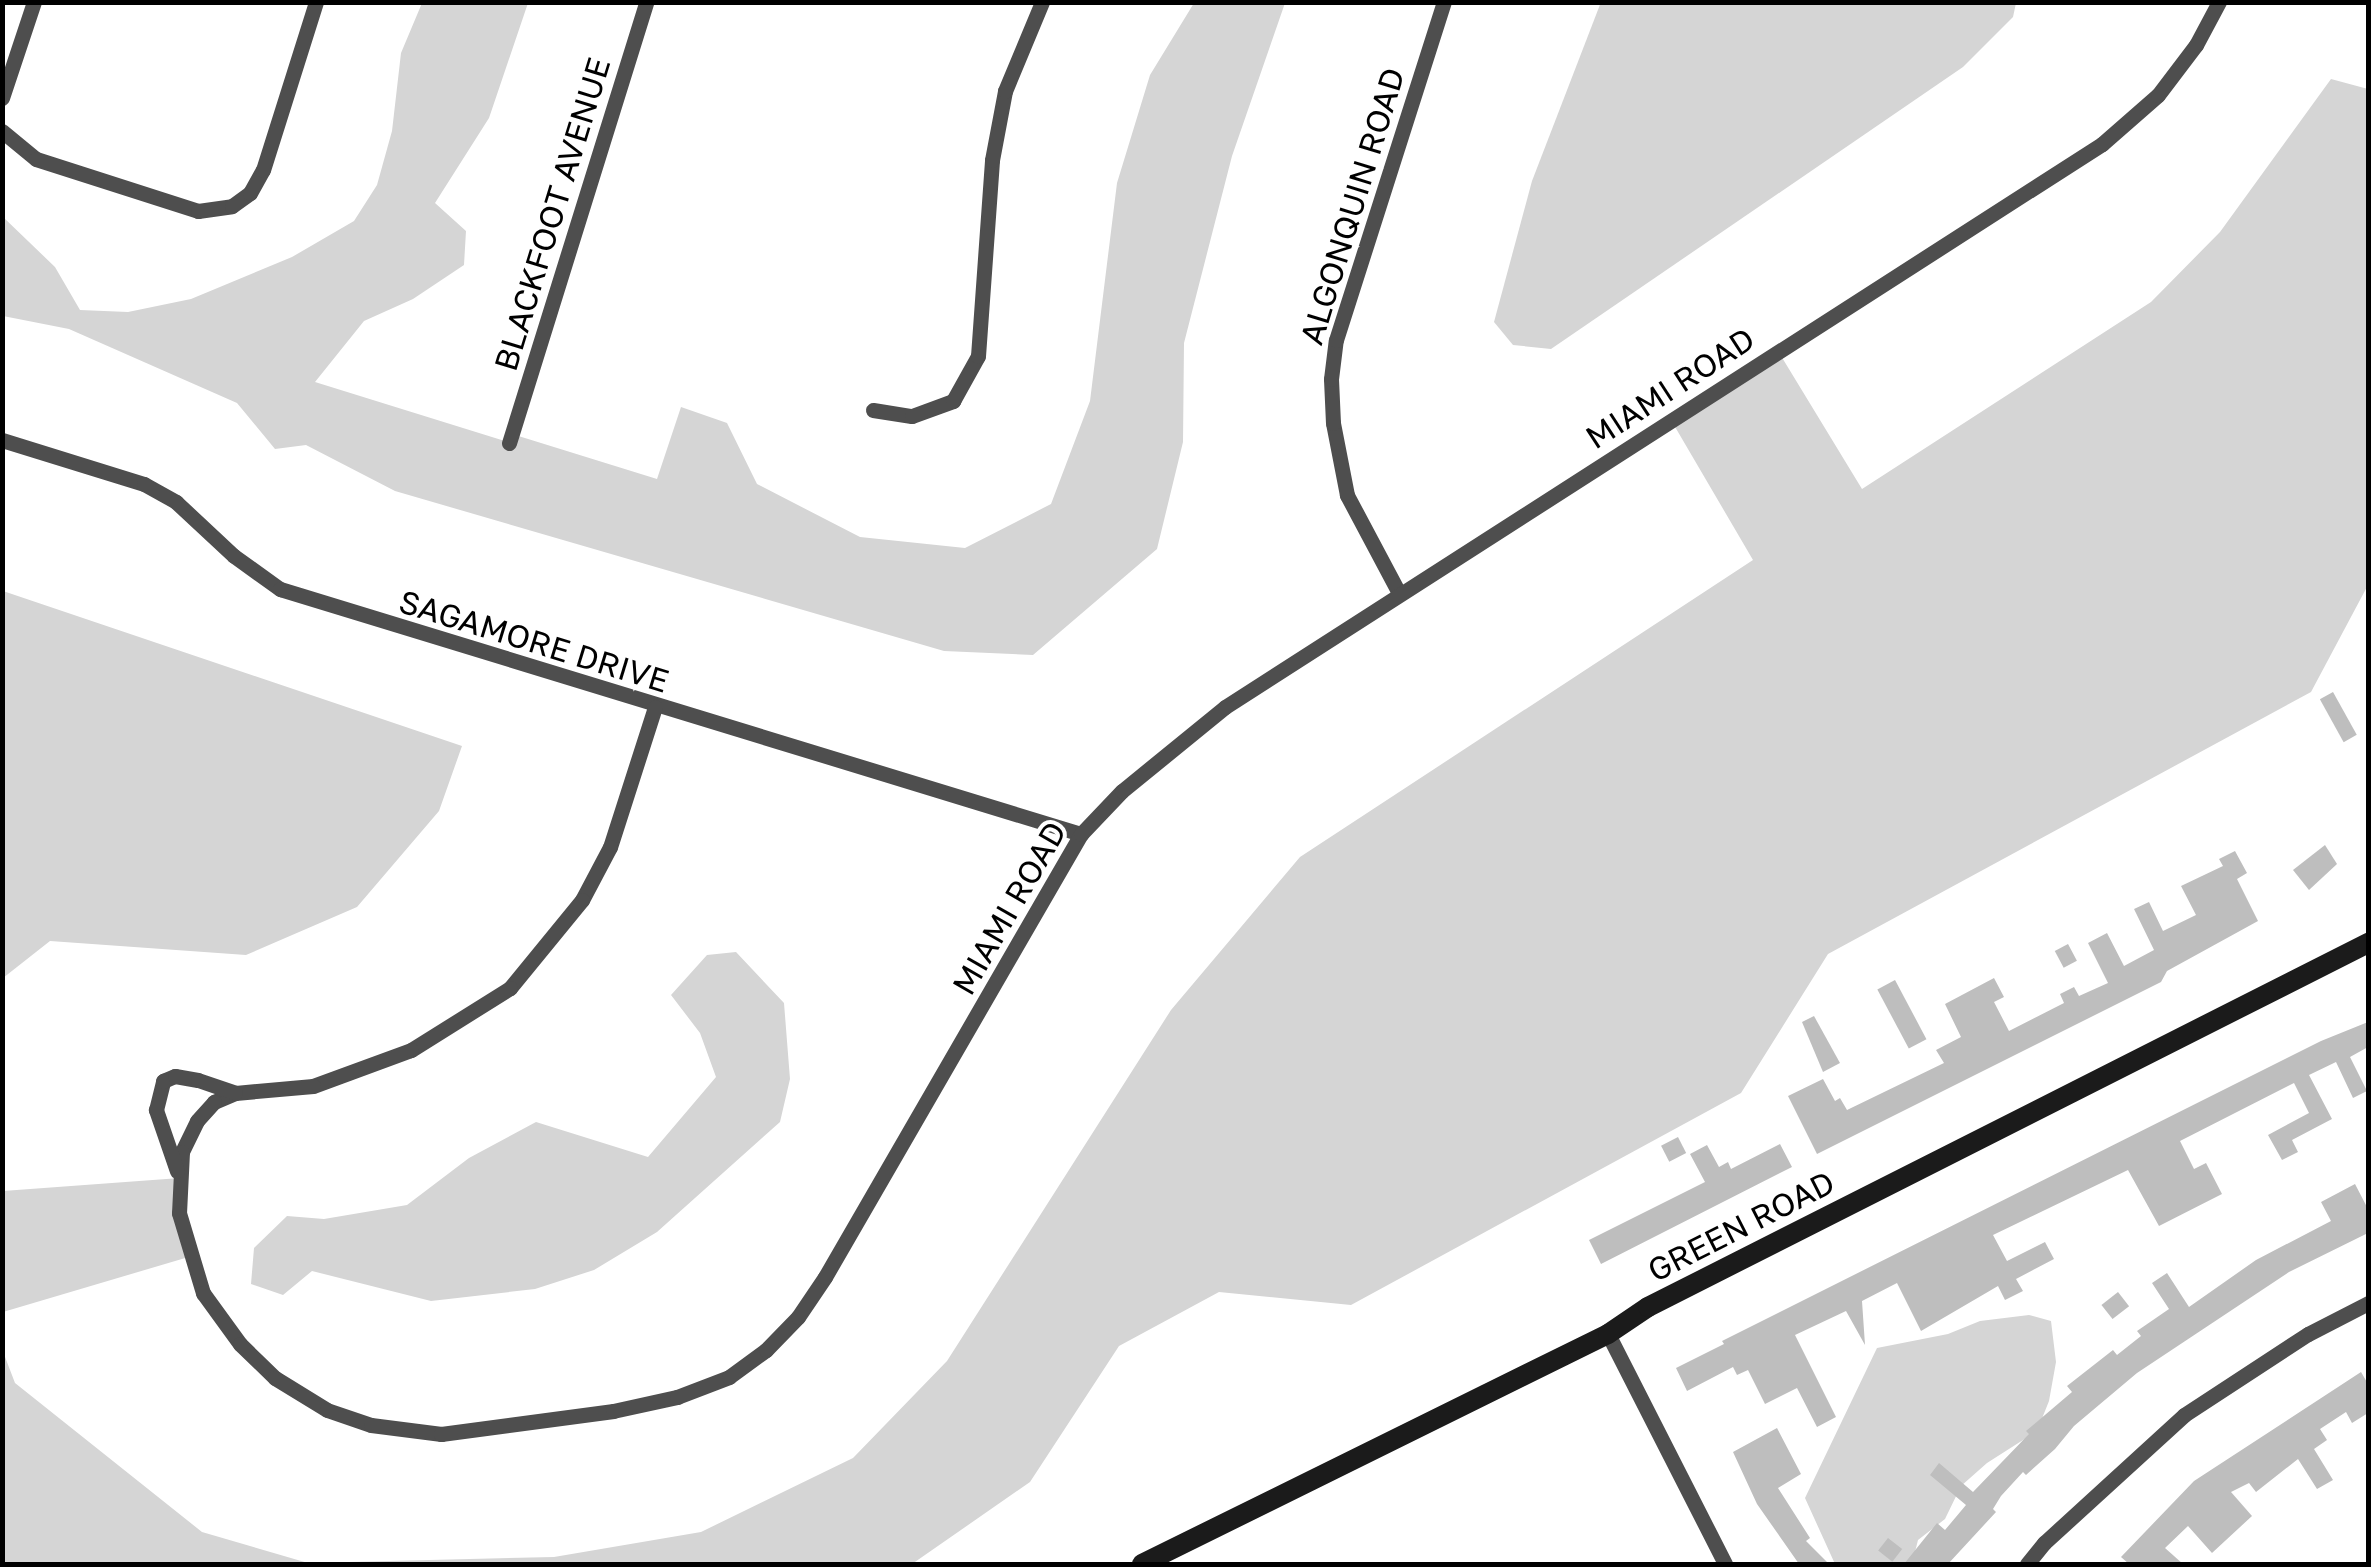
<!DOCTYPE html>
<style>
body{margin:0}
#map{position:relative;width:2371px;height:1567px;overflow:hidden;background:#fff;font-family:"Golos Text",sans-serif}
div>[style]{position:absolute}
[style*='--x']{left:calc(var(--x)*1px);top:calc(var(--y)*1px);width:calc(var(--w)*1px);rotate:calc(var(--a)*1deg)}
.green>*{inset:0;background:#d5d5d5}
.building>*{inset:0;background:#bebebe;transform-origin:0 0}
.street>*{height:15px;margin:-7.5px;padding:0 7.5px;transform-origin:7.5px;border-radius:7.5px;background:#4e4e4e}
.secondary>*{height:20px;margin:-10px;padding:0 10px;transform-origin:10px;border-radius:10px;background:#1b1b1b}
span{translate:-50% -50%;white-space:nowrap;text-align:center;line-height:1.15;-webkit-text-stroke:8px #fff;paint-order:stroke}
.street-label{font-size:32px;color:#000}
.frame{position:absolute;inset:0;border:5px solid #000;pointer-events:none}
</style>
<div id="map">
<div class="green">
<i style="clip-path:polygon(1601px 2px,2016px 2px,2016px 3px,2013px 17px,1963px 67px,1551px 349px,1513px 345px,1494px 322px,1532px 181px)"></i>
<i style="clip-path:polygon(422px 3px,528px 3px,489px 118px,435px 203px,466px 231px,464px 265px,413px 299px,364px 321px,315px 382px,508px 442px,512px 434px,657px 479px,681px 407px,727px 423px,757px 484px,860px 537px,965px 548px,1051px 504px,1090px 401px,1117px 183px,1150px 75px,1194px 3px,1285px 3px,1232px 156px,1184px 343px,1183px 442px,1157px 549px,1033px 655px,944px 651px,395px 491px,306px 445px,275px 449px,237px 403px,69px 329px,3px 316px,2px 216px,55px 267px,80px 310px,128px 312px,191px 299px,292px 257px,354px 221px,377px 185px,392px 131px,401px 53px)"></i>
<i style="clip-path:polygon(2331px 79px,2368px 89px,2368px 585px,2311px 692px,1828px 954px,1741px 1093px,1351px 1305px,1219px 1292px,1119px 1346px,1030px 1482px,912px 1564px,3px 1564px,2px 1349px,15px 1383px,202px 1532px,308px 1563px,554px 1557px,701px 1532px,853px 1458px,947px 1361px,1171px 1010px,1300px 857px,1753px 560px,1671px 420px,1778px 351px,1862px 489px,2151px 302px,2220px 232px)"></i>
<i style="clip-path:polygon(3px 591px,462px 746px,439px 811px,357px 907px,246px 955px,50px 941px,3px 978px)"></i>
<i style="clip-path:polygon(736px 952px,784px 1003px,790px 1079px,780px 1122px,657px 1232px,594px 1270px,535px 1289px,431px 1301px,312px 1271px,283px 1295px,251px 1284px,254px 1248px,287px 1216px,324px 1219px,407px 1205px,469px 1158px,536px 1122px,648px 1157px,716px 1077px,700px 1033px,671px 995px,707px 955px)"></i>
<i style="clip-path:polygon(180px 1178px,192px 1256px,3px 1312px,3px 1191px)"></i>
<i style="clip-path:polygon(2029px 1315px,2051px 1321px,2056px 1362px,2049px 1401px,2037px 1431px,1987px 1463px,1961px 1486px,1945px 1519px,1918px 1540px,1912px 1564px,1835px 1564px,1805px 1498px,1877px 1348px,1948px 1334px,1980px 1321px)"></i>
</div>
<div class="building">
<i style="left:2333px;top:692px;width:49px;height:15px;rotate:61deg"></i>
<i style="clip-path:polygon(2325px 845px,2337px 864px,2309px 890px,2293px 870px)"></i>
<i style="clip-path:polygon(2235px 851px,2247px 873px,2237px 879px,2258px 921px,2167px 971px,2161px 982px,1817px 1154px,1788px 1096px,1823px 1079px,1835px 1101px,1840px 1098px,1847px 1110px,1944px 1063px,1936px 1050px,1961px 1037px,1945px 1004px,1994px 978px,2004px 997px,1994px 1002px,2009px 1031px,2064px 1003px,2060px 994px,2074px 987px,2079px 996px,2108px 983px,2088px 943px,2107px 933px,2124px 966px,2154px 950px,2134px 909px,2149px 902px,2163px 931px,2196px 915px,2181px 886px,2223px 866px,2219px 859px)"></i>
<i style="left:2068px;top:944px;width:19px;height:15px;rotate:62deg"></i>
<i style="left:1895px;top:980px;width:67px;height:20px;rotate:62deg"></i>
<i style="clip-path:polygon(1814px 1016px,1840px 1063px,1823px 1072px,1802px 1022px)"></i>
<i style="clip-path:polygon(2368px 1022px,2368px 1047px,2350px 1057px,2367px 1091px,2353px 1098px,2336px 1062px,2309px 1075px,2332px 1119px,2292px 1140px,2298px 1152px,2282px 1160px,2268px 1135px,2309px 1113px,2294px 1083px,2180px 1141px,2194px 1169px,2206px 1163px,2222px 1194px,2159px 1226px,2128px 1170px,1993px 1235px,2007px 1261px,2045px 1242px,2054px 1259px,2016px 1279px,2023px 1291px,2005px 1300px,1998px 1286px,1921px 1331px,1897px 1283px,1862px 1301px,1865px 1345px,1846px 1311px,1795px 1335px,1836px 1417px,1817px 1427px,1797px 1388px,1765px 1404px,1748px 1370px,1737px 1375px,1733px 1367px,1687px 1391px,1676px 1368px,1724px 1344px,1722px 1341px,2321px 1041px)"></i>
<i style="left:1678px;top:1137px;width:18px;height:19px;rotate:63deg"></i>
<i style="clip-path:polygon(1780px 1144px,1792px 1167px,1601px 1264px,1589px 1240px,1705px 1182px,1690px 1154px,1707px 1145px,1719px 1167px,1728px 1162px,1731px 1169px)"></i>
<i style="clip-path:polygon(2355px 1184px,2368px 1209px,2368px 1233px,2289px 1272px,2137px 1373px,2074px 1426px,2055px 1449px,2026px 1475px,2023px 1472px,2001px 1496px,1993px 1509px,1996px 1512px,1948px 1564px,1904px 1564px,1937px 1523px,1945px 1530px,1966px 1505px,1930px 1475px,1939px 1463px,1973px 1492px,2029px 1434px,2026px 1431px,2072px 1392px,2067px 1386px,2113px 1350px,2117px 1355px,2141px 1336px,2137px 1331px,2169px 1309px,2152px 1283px,2167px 1273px,2189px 1307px,2256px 1260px,2331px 1221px,2321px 1202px)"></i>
<i style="left:2118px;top:1292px;width:18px;height:21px;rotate:52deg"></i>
<i style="clip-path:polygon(2361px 1372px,2368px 1384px,2368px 1413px,2352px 1423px,2346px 1412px,2320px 1429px,2327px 1440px,2314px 1449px,2333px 1480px,2317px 1489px,2298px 1459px,2256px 1492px,2249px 1483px,2231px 1492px,2252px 1516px,2212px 1553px,2188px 1526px,2165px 1548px,2183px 1564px,2129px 1564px,2121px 1557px,2194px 1481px)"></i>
<i style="clip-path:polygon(1777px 1428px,1801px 1474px,1778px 1488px,1810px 1538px,1806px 1541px,1829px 1564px,1799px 1564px,1757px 1504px,1733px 1452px)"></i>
<i style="left:1888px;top:1538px;width:18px;height:16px;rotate:38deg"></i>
</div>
<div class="street">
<i style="--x:2;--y:98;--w:101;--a:-71.6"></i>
<i style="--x:2;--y:131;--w:44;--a:39.5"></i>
<i style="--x:36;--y:159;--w:170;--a:17.8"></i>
<i style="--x:198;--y:211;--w:34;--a:-8"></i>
<i style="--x:232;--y:206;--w:22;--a:-36"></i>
<i style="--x:250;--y:193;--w:26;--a:-61"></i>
<i style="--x:263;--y:170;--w:176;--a:-72.5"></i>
<i style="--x:873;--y:410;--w:39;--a:9"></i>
<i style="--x:912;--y:416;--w:44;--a:-20.1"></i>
<i style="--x:953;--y:401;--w:51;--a:-60.9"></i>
<i style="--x:978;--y:356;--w:196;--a:-85.9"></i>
<i style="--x:992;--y:160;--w:70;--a:-79.3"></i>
<i style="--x:1005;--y:91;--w:96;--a:-67.4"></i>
<i style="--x:2;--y:440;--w:149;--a:17.2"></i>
<i style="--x:144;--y:484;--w:37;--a:29"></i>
<i style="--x:176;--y:502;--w:79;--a:43"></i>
<i style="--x:234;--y:556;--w:57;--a:35.7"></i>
<i style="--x:280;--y:589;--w:838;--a:17.01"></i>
<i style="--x:509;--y:443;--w:462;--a:-72.7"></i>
<i style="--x:1399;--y:593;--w:111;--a:-118"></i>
<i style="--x:1347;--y:495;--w:73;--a:-101"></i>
<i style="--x:1333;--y:423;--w:44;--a:-92.6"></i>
<i style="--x:1331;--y:379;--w:39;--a:-83"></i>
<i style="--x:1336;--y:340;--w:355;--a:-72.3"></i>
<i style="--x:655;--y:707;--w:147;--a:107.8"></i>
<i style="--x:610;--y:847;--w:60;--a:117.8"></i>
<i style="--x:582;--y:900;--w:114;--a:129.3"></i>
<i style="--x:510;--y:988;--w:117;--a:147.9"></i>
<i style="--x:411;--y:1050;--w:104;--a:159.8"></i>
<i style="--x:313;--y:1086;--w:78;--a:174.9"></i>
<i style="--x:235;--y:1093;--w:23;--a:157"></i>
<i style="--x:214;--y:1102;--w:25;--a:132"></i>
<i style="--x:197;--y:1121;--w:34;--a:116"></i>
<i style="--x:182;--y:1152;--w:61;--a:92.8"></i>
<i style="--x:179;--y:1213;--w:84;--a:73.3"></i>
<i style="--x:203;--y:1293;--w:63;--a:54"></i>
<i style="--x:240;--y:1344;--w:49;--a:44.2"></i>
<i style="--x:275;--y:1378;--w:61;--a:31.6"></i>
<i style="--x:327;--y:1410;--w:46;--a:18.8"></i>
<i style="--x:371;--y:1425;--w:71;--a:7.3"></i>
<i style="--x:441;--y:1434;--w:174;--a:-7.6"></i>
<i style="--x:613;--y:1411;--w:66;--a:-12.3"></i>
<i style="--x:677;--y:1397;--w:56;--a:-21"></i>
<i style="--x:729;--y:1377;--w:46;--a:-36.1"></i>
<i style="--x:766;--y:1350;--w:46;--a:-45.9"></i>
<i style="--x:798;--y:1317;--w:48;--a:-56"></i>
<i style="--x:825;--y:1277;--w:512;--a:-59.98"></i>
<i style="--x:1081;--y:834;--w:59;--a:-46.4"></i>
<i style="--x:1122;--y:791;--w:133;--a:-39.2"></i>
<i style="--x:1225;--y:707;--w:1042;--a:-32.7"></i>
<i style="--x:2102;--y:144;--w:74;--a:-41.2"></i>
<i style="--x:2158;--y:95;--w:63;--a:-52.8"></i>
<i style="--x:2196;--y:45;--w:49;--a:-61.9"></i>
<i style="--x:177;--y:1171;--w:65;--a:-109"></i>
<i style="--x:156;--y:1110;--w:30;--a:-76"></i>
<i style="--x:163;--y:1081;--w:13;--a:-23"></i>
<i style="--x:175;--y:1076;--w:23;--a:10"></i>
<i style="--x:198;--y:1080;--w:39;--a:19"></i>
<i style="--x:1608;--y:1334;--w:258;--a:63"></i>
<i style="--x:2027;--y:1564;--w:27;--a:-51"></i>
<i style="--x:2044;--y:1543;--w:190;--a:-42.4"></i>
<i style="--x:2184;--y:1415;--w:148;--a:-33.2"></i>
<i style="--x:2308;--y:1334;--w:68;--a:-27.3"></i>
</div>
<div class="secondary">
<i style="--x:1142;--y:1564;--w:520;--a:-26.27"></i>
<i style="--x:1608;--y:1334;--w:48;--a:-34"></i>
<i style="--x:1648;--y:1307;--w:807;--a:-26.82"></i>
</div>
<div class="street-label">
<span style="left:1352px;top:206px;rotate:-73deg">ALGONQUIN ROAD</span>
<span style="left:552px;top:214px;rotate:-73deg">BLACKFOOT AVENUE</span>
<span style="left:1670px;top:388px;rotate:-33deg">MIAMI ROAD</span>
<span style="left:534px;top:641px;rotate:17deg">SAGAMORE DRIVE</span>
<span style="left:1009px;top:908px;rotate:-60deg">MIAMI ROAD</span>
<span style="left:1741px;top:1226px;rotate:-27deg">GREEN ROAD</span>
</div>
<div class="frame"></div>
</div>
